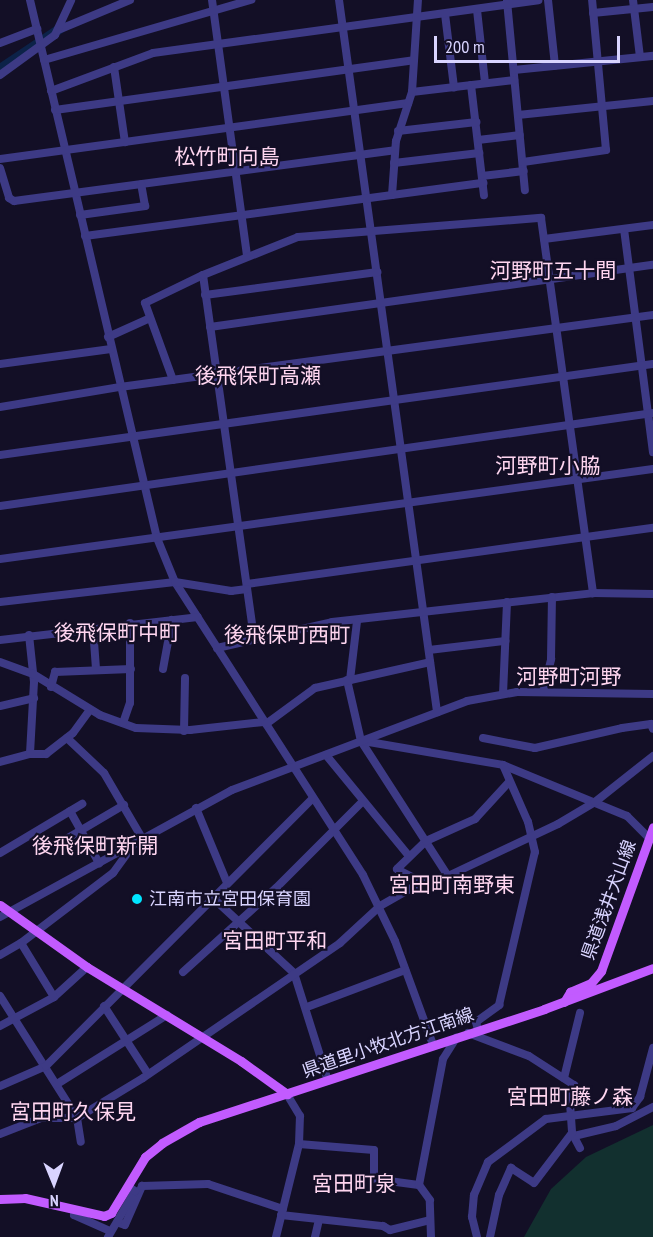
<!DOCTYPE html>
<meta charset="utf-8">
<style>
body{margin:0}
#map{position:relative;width:653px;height:1237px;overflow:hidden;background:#130f26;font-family:"PT Sans Narrow","Noto Sans JP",sans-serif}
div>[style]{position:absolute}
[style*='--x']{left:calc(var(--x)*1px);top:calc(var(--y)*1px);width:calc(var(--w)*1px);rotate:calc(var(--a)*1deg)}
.green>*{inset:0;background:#12302f}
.river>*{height:10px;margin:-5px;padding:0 5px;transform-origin:5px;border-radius:5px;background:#0c2248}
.minor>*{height:8px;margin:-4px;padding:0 4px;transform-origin:4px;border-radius:4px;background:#3d3a85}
.major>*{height:9px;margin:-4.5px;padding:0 4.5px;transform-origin:4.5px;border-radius:4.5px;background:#c25bff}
.dots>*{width:16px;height:16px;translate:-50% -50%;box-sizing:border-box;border:3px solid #130f26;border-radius:50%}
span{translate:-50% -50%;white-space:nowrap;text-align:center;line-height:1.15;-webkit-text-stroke:4.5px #130f26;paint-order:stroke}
.poi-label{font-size:18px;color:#d9d4ff}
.left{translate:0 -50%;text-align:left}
.street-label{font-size:18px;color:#d9d4ff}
.quarter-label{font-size:21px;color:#ffd6f0}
.north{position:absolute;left:24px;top:1153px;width:60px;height:60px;-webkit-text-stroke:4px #130f26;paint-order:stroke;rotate:179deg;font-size:16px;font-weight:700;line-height:24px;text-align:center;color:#d9d4ff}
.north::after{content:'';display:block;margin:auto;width:21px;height:27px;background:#d9d4ff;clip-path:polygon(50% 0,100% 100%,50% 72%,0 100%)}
.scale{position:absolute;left:434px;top:36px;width:186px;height:27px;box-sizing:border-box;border:3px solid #d9d4ff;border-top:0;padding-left:8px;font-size:18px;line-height:21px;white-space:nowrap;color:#d9d4ff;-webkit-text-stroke:4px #130f26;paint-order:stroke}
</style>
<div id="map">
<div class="green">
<i style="clip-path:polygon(653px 1125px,653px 1237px,524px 1237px,551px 1189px,586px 1157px)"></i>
</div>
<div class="river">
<i style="--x:0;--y:69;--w:77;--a:-33.9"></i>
</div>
<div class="minor">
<i style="--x:30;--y:0;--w:553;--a:76.72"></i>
<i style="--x:157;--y:538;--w:48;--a:67.8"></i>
<i style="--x:175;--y:582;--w:348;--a:57.3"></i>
<i style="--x:363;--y:875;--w:73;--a:64.1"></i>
<i style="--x:395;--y:941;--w:111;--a:69.9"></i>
<i style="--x:212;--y:0;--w:258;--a:82.2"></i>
<i style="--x:339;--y:0;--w:719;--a:82.16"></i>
<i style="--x:548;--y:0;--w:66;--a:83.9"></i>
<i style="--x:633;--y:0;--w:57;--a:83"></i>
<i style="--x:507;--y:1;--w:190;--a:84.6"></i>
<i style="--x:477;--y:10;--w:73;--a:83.7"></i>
<i style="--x:593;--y:13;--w:60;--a:-5.7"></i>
<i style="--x:445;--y:14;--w:74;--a:83"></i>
<i style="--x:58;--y:30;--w:78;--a:-22.6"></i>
<i style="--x:0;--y:43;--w:40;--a:-21"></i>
<i style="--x:44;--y:60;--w:216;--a:-16.2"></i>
<i style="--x:114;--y:67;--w:76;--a:81.7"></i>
<i style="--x:514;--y:70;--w:140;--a:-5.8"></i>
<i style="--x:0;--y:75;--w:68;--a:-36"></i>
<i style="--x:55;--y:35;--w:38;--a:-65"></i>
<i style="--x:471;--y:85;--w:111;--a:83.3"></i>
<i style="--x:51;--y:91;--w:109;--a:-20.4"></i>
<i style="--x:153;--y:53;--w:389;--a:-7.8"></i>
<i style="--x:412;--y:92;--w:103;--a:-6.7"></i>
<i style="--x:55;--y:110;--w:362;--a:-7.9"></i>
<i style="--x:518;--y:115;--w:136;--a:-5.9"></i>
<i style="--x:398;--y:131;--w:79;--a:-6.6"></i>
<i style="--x:478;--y:140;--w:42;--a:-6.8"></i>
<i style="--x:0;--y:159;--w:412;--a:-7.8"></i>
<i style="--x:523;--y:162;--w:84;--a:-8.2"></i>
<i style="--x:606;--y:150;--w:151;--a:-95.3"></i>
<i style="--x:394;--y:163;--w:86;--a:-6.7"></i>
<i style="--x:0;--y:168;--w:31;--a:73"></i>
<i style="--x:9;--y:198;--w:6;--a:31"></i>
<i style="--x:14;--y:201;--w:384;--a:-7.6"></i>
<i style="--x:482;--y:176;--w:42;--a:-6.8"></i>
<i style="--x:392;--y:195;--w:54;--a:-85.8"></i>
<i style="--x:396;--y:141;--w:52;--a:-71.9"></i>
<i style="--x:412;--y:92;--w:92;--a:-86.3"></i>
<i style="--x:80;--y:215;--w:66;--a:-7.9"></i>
<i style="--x:145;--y:206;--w:22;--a:-100"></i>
<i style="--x:624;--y:229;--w:225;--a:82.6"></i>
<i style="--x:85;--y:236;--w:402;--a:-7.6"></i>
<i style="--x:544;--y:239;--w:110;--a:-7.3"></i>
<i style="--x:203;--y:275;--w:368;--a:82"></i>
<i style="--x:205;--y:295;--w:174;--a:-7.6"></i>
<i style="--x:210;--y:327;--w:447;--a:-8"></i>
<i style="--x:108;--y:337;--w:46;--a:-24.3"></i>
<i style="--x:0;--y:364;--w:112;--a:-7.7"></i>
<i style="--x:173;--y:380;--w:82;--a:-110"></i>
<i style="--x:145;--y:303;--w:64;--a:-25.8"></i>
<i style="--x:203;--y:275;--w:102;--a:-21.8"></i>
<i style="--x:298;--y:237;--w:244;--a:-4.5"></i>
<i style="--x:541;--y:218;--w:379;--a:82.1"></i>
<i style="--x:0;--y:407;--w:122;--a:-9.5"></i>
<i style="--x:120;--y:387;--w:538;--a:-7.69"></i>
<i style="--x:0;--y:455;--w:659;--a:-7.93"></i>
<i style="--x:0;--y:506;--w:660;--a:-8.11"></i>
<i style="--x:0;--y:559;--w:659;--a:-7.85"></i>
<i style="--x:247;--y:584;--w:410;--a:-7.9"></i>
<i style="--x:0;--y:602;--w:176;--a:-6.5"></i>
<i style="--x:175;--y:582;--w:57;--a:9.1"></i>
<i style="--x:231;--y:591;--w:16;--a:-7"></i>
<i style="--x:93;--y:628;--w:41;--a:85.8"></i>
<i style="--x:29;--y:635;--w:47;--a:83.9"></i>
<i style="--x:34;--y:682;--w:72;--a:93.2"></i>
<i style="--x:0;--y:640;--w:199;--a:-6.6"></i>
<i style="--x:217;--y:648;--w:118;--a:-12.7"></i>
<i style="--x:332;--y:622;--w:263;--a:-6.3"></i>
<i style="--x:593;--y:593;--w:60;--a:1"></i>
<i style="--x:429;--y:650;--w:77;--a:-6.8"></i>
<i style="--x:0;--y:662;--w:35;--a:20"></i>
<i style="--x:33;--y:674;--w:79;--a:31.5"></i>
<i style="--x:100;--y:715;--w:38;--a:20"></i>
<i style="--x:136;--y:728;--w:54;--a:2.1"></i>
<i style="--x:190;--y:730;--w:74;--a:-6.2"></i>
<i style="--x:163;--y:669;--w:50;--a:-79.6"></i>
<i style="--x:347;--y:680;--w:63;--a:77.1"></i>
<i style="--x:361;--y:741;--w:161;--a:57.2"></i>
<i style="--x:350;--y:680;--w:59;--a:-83.2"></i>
<i style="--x:51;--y:687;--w:16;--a:-75"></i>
<i style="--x:55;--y:672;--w:76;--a:-2.3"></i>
<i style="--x:543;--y:692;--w:34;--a:-76"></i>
<i style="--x:551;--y:659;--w:62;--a:-89.1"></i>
<i style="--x:503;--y:694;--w:92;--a:-87.5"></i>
<i style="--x:0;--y:706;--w:35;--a:-13"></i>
<i style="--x:123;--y:723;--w:21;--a:-71"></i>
<i style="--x:130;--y:703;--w:80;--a:-90"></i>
<i style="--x:266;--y:724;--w:61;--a:-36.3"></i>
<i style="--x:315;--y:688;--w:118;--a:-12.7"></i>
<i style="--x:184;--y:731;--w:53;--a:-88.9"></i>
<i style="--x:67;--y:738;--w:51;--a:43.4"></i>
<i style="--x:104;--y:773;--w:75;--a:59.7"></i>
<i style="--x:483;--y:738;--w:53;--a:10.9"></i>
<i style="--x:535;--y:748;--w:89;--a:-12.9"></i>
<i style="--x:622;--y:728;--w:29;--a:-8"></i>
<i style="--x:651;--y:724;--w:5;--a:68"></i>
<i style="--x:363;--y:741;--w:142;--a:9.7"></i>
<i style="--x:503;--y:765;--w:134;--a:22.4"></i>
<i style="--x:627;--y:816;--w:31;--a:45"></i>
<i style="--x:326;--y:755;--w:129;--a:50.6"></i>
<i style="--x:0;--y:762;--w:31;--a:-15"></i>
<i style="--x:30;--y:754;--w:16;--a:0"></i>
<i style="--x:46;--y:754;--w:34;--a:-38"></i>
<i style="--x:73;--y:733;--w:29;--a:-54"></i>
<i style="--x:196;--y:808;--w:81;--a:67.5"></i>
<i style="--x:70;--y:811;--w:60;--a:60.9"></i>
<i style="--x:56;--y:845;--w:79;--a:-30.5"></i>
<i style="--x:0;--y:853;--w:96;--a:-30.9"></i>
<i style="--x:422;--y:882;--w:28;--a:-153"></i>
<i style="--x:397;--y:869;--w:40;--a:-44"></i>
<i style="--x:426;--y:841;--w:54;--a:-24.2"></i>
<i style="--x:475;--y:819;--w:50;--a:-47.4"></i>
<i style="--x:213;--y:898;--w:110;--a:42.8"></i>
<i style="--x:294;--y:973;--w:113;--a:72.5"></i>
<i style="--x:0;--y:917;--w:264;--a:-28.7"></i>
<i style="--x:232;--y:790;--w:251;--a:-20.7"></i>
<i style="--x:467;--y:701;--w:51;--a:-10.2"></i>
<i style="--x:517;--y:692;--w:136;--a:0.8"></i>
<i style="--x:0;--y:955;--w:24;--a:-30"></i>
<i style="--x:21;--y:943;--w:116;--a:-37.3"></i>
<i style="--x:113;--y:873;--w:39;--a:-54"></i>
<i style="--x:183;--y:972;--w:125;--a:-42.1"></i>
<i style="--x:276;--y:888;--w:122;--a:-45"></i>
<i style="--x:0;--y:996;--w:144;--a:57.7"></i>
<i style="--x:77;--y:1118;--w:24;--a:81"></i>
<i style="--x:54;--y:997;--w:45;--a:-42.3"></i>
<i style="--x:104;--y:1006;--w:81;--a:57.1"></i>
<i style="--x:307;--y:1007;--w:105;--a:-20.7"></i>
<i style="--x:0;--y:1026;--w:61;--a:-28.2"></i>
<i style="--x:54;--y:997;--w:63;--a:-121.4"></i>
<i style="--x:478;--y:1030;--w:8;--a:-104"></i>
<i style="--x:476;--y:1022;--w:29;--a:-36"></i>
<i style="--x:499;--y:1005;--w:157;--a:-76.8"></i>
<i style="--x:535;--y:852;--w:31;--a:-103"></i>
<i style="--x:528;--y:822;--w:62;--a:-113.7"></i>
<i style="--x:468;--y:1033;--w:65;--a:20.7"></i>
<i style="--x:529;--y:1056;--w:54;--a:32.8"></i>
<i style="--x:574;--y:1085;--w:18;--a:103"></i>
<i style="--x:570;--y:1103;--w:30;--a:86"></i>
<i style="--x:572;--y:1133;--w:17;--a:62"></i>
<i style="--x:564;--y:1078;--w:67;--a:-76.2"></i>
<i style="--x:57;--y:1084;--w:130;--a:-32.1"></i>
<i style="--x:0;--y:1086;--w:50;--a:-23.5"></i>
<i style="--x:46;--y:1066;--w:378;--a:-45.1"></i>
<i style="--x:0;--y:1134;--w:44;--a:-21.3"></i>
<i style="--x:41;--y:1118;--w:36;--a:0"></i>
<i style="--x:77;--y:1118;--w:77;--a:-31.2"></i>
<i style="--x:143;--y:1078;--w:239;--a:-34.4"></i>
<i style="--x:340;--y:943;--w:54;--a:-42.8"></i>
<i style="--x:380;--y:906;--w:48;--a:-29.7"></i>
<i style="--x:422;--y:882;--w:27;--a:-13"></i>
<i style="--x:448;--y:876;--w:122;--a:-25.3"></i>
<i style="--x:558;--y:824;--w:43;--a:-30.7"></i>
<i style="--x:595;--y:802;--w:74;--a:-38.4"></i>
<i style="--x:574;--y:1136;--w:43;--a:-13.4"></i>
<i style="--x:616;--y:1126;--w:42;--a:-27.2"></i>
<i style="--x:299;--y:1144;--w:75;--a:4.6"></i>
<i style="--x:374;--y:1150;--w:29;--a:90"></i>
<i style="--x:374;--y:1179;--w:45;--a:7.6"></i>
<i style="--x:74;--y:1210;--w:5;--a:90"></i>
<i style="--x:74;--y:1215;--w:39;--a:24"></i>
<i style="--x:281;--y:1215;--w:103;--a:6.2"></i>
<i style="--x:383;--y:1226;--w:8;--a:30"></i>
<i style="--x:390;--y:1230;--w:41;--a:-14"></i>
<i style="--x:119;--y:1223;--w:6;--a:18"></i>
<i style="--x:125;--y:1225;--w:43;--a:-66.4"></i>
<i style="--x:142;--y:1186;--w:66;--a:-1.7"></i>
<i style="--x:208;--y:1184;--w:79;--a:18.4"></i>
<i style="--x:108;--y:1237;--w:53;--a:-59.6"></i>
<i style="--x:135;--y:1191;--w:7;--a:-146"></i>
<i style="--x:276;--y:1237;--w:96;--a:-76.1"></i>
<i style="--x:299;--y:1144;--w:28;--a:-88"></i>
<i style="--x:300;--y:1116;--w:26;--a:-121"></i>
<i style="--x:315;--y:1237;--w:17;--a:-77"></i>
<i style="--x:431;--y:1237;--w:37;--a:-92"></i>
<i style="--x:430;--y:1200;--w:19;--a:-126"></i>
<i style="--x:419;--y:1185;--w:128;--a:-79.2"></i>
<i style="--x:443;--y:1059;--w:25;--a:-58"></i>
<i style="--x:477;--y:1237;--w:21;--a:-104"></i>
<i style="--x:472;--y:1217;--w:22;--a:-85"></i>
<i style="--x:474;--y:1195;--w:36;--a:-67"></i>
<i style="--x:488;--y:1162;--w:72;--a:-36.6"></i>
<i style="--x:546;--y:1119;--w:87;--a:-7.3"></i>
<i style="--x:632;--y:1108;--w:14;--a:-54"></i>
<i style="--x:640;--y:1097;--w:51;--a:-75.1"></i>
<i style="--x:490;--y:1237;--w:43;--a:-77.9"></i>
<i style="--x:499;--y:1195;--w:30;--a:-66"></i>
<i style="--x:511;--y:1168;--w:27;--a:33"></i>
<i style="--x:534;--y:1183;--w:63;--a:-52.8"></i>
</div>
<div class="major">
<i style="--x:0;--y:905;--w:107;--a:35.5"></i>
<i style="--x:87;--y:967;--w:180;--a:31.4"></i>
<i style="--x:241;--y:1061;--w:57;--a:35.7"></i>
<i style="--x:564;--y:1002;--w:12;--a:-59"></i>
<i style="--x:570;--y:992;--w:23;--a:-23"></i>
<i style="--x:591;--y:983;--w:16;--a:-50"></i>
<i style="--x:601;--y:971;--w:153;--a:-70.1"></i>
<i style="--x:0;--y:1199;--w:25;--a:-2"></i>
<i style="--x:25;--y:1198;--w:81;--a:12.8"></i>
<i style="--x:104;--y:1216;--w:8;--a:-23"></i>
<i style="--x:111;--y:1213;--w:66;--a:-58.7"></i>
<i style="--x:145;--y:1157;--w:22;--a:-39"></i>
<i style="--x:162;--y:1143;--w:43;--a:-29.6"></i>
<i style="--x:199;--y:1122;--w:363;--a:-18.1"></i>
<i style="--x:544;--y:1009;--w:116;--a:-20.6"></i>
</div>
<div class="dots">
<i style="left:137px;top:899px;background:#00e5ff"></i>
</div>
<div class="poi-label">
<span class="left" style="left:149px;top:899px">江南市立宮田保育園</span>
</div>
<div class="street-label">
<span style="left:609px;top:900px;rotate:-70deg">県道浅井犬山線</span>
<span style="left:388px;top:1043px;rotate:-19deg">県道里小牧北方江南線</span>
</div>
<div class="quarter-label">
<span style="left:227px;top:157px">松竹町向島</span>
<span style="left:553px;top:271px">河野町五十間</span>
<span style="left:258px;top:376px">後飛保町高瀬</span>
<span style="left:548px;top:466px">河野町小脇</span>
<span style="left:117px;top:633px">後飛保町中町</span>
<span style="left:287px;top:635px">後飛保町西町</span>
<span style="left:569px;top:677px">河野町河野</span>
<span style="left:95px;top:846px">後飛保町新開</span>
<span style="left:452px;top:885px">宮田町南野東</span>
<span style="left:275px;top:941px">宮田町平和</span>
<span style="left:570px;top:1097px">宮田町藤ノ森</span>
<span style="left:73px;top:1112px">宮田町久保見</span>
<span style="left:354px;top:1184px">宮田町泉</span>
</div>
<div class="north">N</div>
<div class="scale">200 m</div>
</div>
